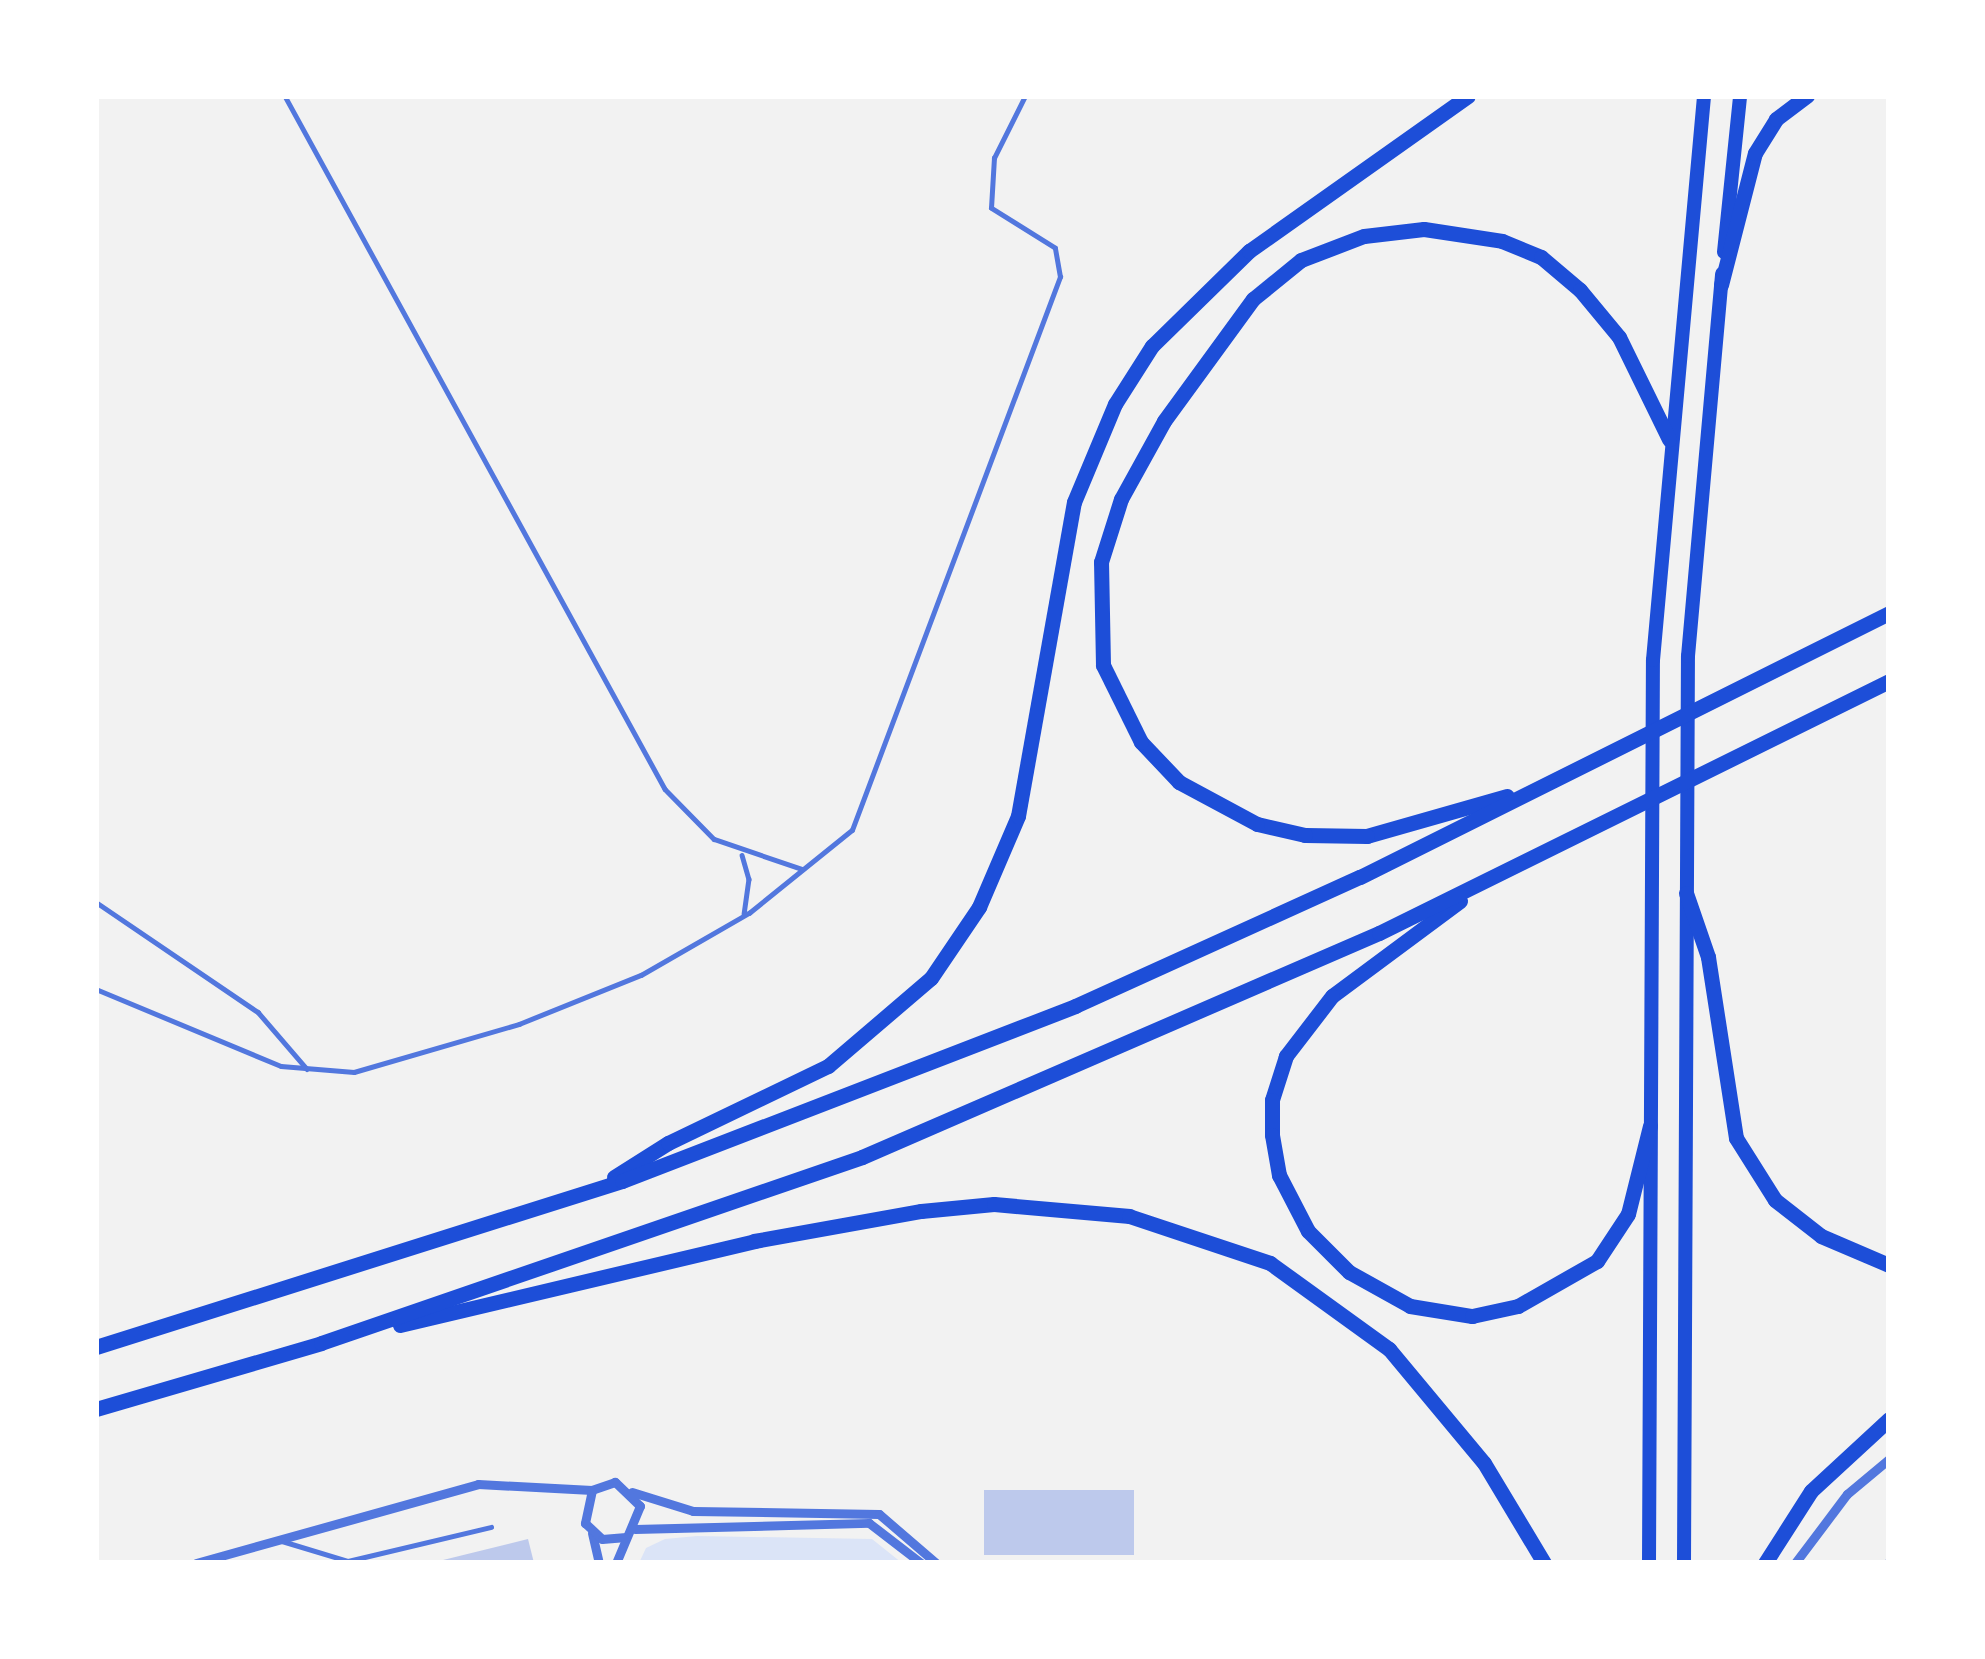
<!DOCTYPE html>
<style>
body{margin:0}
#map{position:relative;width:1985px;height:1659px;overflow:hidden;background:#f2f2f2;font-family:"Roboto Condensed",sans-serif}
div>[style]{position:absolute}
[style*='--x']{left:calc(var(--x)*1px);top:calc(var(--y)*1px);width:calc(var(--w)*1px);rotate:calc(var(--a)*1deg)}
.green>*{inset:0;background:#dbe4f7}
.building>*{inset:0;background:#bdc9ec;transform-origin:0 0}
.service>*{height:4.5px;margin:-2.25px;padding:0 2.25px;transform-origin:2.25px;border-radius:2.25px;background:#5277de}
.minor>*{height:9px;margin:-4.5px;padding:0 4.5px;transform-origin:4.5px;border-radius:4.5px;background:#5277de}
.primary>*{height:14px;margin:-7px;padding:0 7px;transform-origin:7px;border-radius:7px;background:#1d4ed8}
.motorway>*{height:15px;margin:-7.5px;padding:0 7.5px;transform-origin:7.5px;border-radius:7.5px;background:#1d4ed8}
span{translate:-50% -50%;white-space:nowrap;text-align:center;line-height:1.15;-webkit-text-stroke:12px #fff;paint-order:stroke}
.frame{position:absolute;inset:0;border:99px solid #fff;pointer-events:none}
</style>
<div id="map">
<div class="green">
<i style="clip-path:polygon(697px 1536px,872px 1539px,902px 1563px,639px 1563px,646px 1548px,665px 1539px)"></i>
</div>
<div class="building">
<i style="left:984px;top:1490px;width:150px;height:65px"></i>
<i style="clip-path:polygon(528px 1539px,534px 1563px,439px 1563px,439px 1561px)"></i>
</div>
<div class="service">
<i style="--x:285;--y:96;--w:790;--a:61.26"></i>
<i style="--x:665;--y:789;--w:70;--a:45.6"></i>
<i style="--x:714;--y:839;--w:93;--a:18.8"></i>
<i style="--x:742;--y:855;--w:25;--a:74"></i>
<i style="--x:749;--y:879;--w:35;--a:98"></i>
<i style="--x:96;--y:902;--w:196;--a:34.2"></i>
<i style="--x:258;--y:1012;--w:75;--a:49.3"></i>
<i style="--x:96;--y:989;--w:200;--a:22.6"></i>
<i style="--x:281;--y:1066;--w:73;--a:4.7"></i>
<i style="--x:354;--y:1072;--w:172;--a:-16.2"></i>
<i style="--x:519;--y:1024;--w:131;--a:-21.9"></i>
<i style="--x:641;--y:975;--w:125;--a:-29.9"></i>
<i style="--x:749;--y:913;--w:132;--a:-38.9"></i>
<i style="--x:852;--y:830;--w:591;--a:-69.39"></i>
<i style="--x:1060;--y:277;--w:29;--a:-100"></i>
<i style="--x:1055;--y:248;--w:75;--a:-148"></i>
<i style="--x:991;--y:208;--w:50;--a:-86.6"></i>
<i style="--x:994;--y:158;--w:69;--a:-63.4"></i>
<i style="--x:282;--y:1541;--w:69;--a:16.9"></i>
<i style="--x:348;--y:1561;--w:147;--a:-13.4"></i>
<i style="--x:1886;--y:1563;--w:6;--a:-59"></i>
</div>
<div class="minor">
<i style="--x:632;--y:1492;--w:64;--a:17.3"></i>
<i style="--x:693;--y:1511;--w:186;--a:0.9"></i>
<i style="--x:879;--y:1514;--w:75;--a:40.7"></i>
<i style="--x:635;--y:1529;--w:234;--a:-1.5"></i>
<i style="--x:869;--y:1523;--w:66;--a:37.6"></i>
<i style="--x:592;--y:1533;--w:31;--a:77"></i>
<i style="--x:196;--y:1563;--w:293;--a:-15.6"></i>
<i style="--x:478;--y:1484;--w:114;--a:3"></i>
<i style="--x:616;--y:1563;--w:62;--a:-67.2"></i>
<i style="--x:640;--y:1506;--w:35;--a:-136"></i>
<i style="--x:615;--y:1482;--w:24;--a:161"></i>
<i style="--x:592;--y:1490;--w:34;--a:102"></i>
<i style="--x:585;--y:1523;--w:23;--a:43"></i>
<i style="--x:602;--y:1539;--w:24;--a:-5"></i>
<i style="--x:1795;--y:1563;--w:86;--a:-53"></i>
<i style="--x:1847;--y:1494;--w:55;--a:-39.8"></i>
</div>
<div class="primary">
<i style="--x:1724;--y:252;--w:157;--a:-84.1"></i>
<i style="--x:1649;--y:1563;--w:903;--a:-89.75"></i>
<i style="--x:1653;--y:660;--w:566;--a:-84.83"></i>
<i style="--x:1684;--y:1563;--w:907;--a:-89.75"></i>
<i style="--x:1688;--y:656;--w:384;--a:-84.9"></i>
</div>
<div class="motorway">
<i style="--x:1721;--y:285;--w:136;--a:-75.6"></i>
<i style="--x:1755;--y:153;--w:40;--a:-58"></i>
<i style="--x:1776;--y:119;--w:39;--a:-37"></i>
<i style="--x:1507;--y:796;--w:146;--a:164.1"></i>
<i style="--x:1367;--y:836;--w:62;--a:-179.1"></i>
<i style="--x:1305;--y:835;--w:49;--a:-167.1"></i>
<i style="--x:1257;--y:824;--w:89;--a:-151.7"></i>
<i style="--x:1179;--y:782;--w:55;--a:-133.5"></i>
<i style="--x:1141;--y:742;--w:86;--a:-116.3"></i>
<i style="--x:1103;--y:665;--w:103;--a:-91.1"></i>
<i style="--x:1101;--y:562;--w:66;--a:-72.4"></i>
<i style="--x:1121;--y:499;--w:89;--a:-61.1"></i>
<i style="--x:1164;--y:421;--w:151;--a:-53.9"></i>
<i style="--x:1253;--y:299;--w:62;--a:-39.1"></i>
<i style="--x:1301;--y:260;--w:67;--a:-20.9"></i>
<i style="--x:1364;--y:236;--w:60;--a:-6.7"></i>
<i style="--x:1424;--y:229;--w:79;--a:8.7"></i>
<i style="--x:1502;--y:241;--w:42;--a:22.3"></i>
<i style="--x:1541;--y:257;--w:51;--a:40.2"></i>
<i style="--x:1580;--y:290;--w:61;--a:50.3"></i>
<i style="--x:1619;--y:337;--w:114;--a:63.9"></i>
<i style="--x:1686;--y:893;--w:68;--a:71"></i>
<i style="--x:1708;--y:957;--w:183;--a:81.2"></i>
<i style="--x:1736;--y:1138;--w:73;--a:57.8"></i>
<i style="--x:1775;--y:1200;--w:58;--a:38"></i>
<i style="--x:1821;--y:1236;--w:74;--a:23.1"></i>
<i style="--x:1460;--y:901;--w:159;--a:143.4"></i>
<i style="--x:1332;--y:996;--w:76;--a:127.5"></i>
<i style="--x:1286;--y:1056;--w:46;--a:107.7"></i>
<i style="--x:1272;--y:1100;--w:35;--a:90"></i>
<i style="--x:1272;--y:1135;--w:41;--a:80.1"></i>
<i style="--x:1279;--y:1175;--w:63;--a:62.6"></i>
<i style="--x:1308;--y:1231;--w:58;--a:45"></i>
<i style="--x:1349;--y:1272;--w:70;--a:29.1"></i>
<i style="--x:1410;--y:1306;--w:63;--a:9.2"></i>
<i style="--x:1472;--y:1316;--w:47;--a:-12.3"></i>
<i style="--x:1518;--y:1306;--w:91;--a:-29.7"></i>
<i style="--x:1597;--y:1261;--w:56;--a:-56.6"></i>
<i style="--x:1628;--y:1214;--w:91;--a:-76"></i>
<i style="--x:614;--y:1177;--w:64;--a:-32.2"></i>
<i style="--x:668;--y:1143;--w:178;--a:-25.7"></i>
<i style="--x:828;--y:1066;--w:135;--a:-40.5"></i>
<i style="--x:931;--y:978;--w:86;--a:-55.9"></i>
<i style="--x:979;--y:907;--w:99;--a:-66.8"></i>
<i style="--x:1018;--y:816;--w:319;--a:-79.9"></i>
<i style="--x:1074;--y:502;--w:106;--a:-67.3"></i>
<i style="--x:1115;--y:404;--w:69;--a:-57.5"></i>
<i style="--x:1152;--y:346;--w:136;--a:-44.4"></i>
<i style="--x:1249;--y:251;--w:268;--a:-35.3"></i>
<i style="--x:400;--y:1325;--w:364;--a:-13.3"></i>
<i style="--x:754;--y:1241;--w:170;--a:-10.2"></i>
<i style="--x:921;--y:1211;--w:73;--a:-5.5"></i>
<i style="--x:994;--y:1204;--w:136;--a:5.1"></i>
<i style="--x:1129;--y:1216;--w:149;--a:18.4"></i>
<i style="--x:1270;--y:1263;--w:147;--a:35.9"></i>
<i style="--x:1389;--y:1349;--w:148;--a:50.2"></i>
<i style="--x:1484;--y:1463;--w:117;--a:59"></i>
<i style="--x:96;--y:1347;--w:552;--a:-17.52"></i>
<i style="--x:622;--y:1181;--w:486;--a:-21.1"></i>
<i style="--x:1075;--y:1006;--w:313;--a:-24.4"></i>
<i style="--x:1360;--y:877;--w:591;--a:-26.52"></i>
<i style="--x:96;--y:1409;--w:234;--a:-16.3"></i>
<i style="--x:321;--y:1343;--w:572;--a:-18.97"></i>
<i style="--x:862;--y:1157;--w:563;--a:-23.43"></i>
<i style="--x:1379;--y:933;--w:569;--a:-26.29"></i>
<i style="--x:1765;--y:1563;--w:85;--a:-57.4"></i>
<i style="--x:1811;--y:1491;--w:106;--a:-42.7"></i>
</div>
<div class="frame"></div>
</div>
